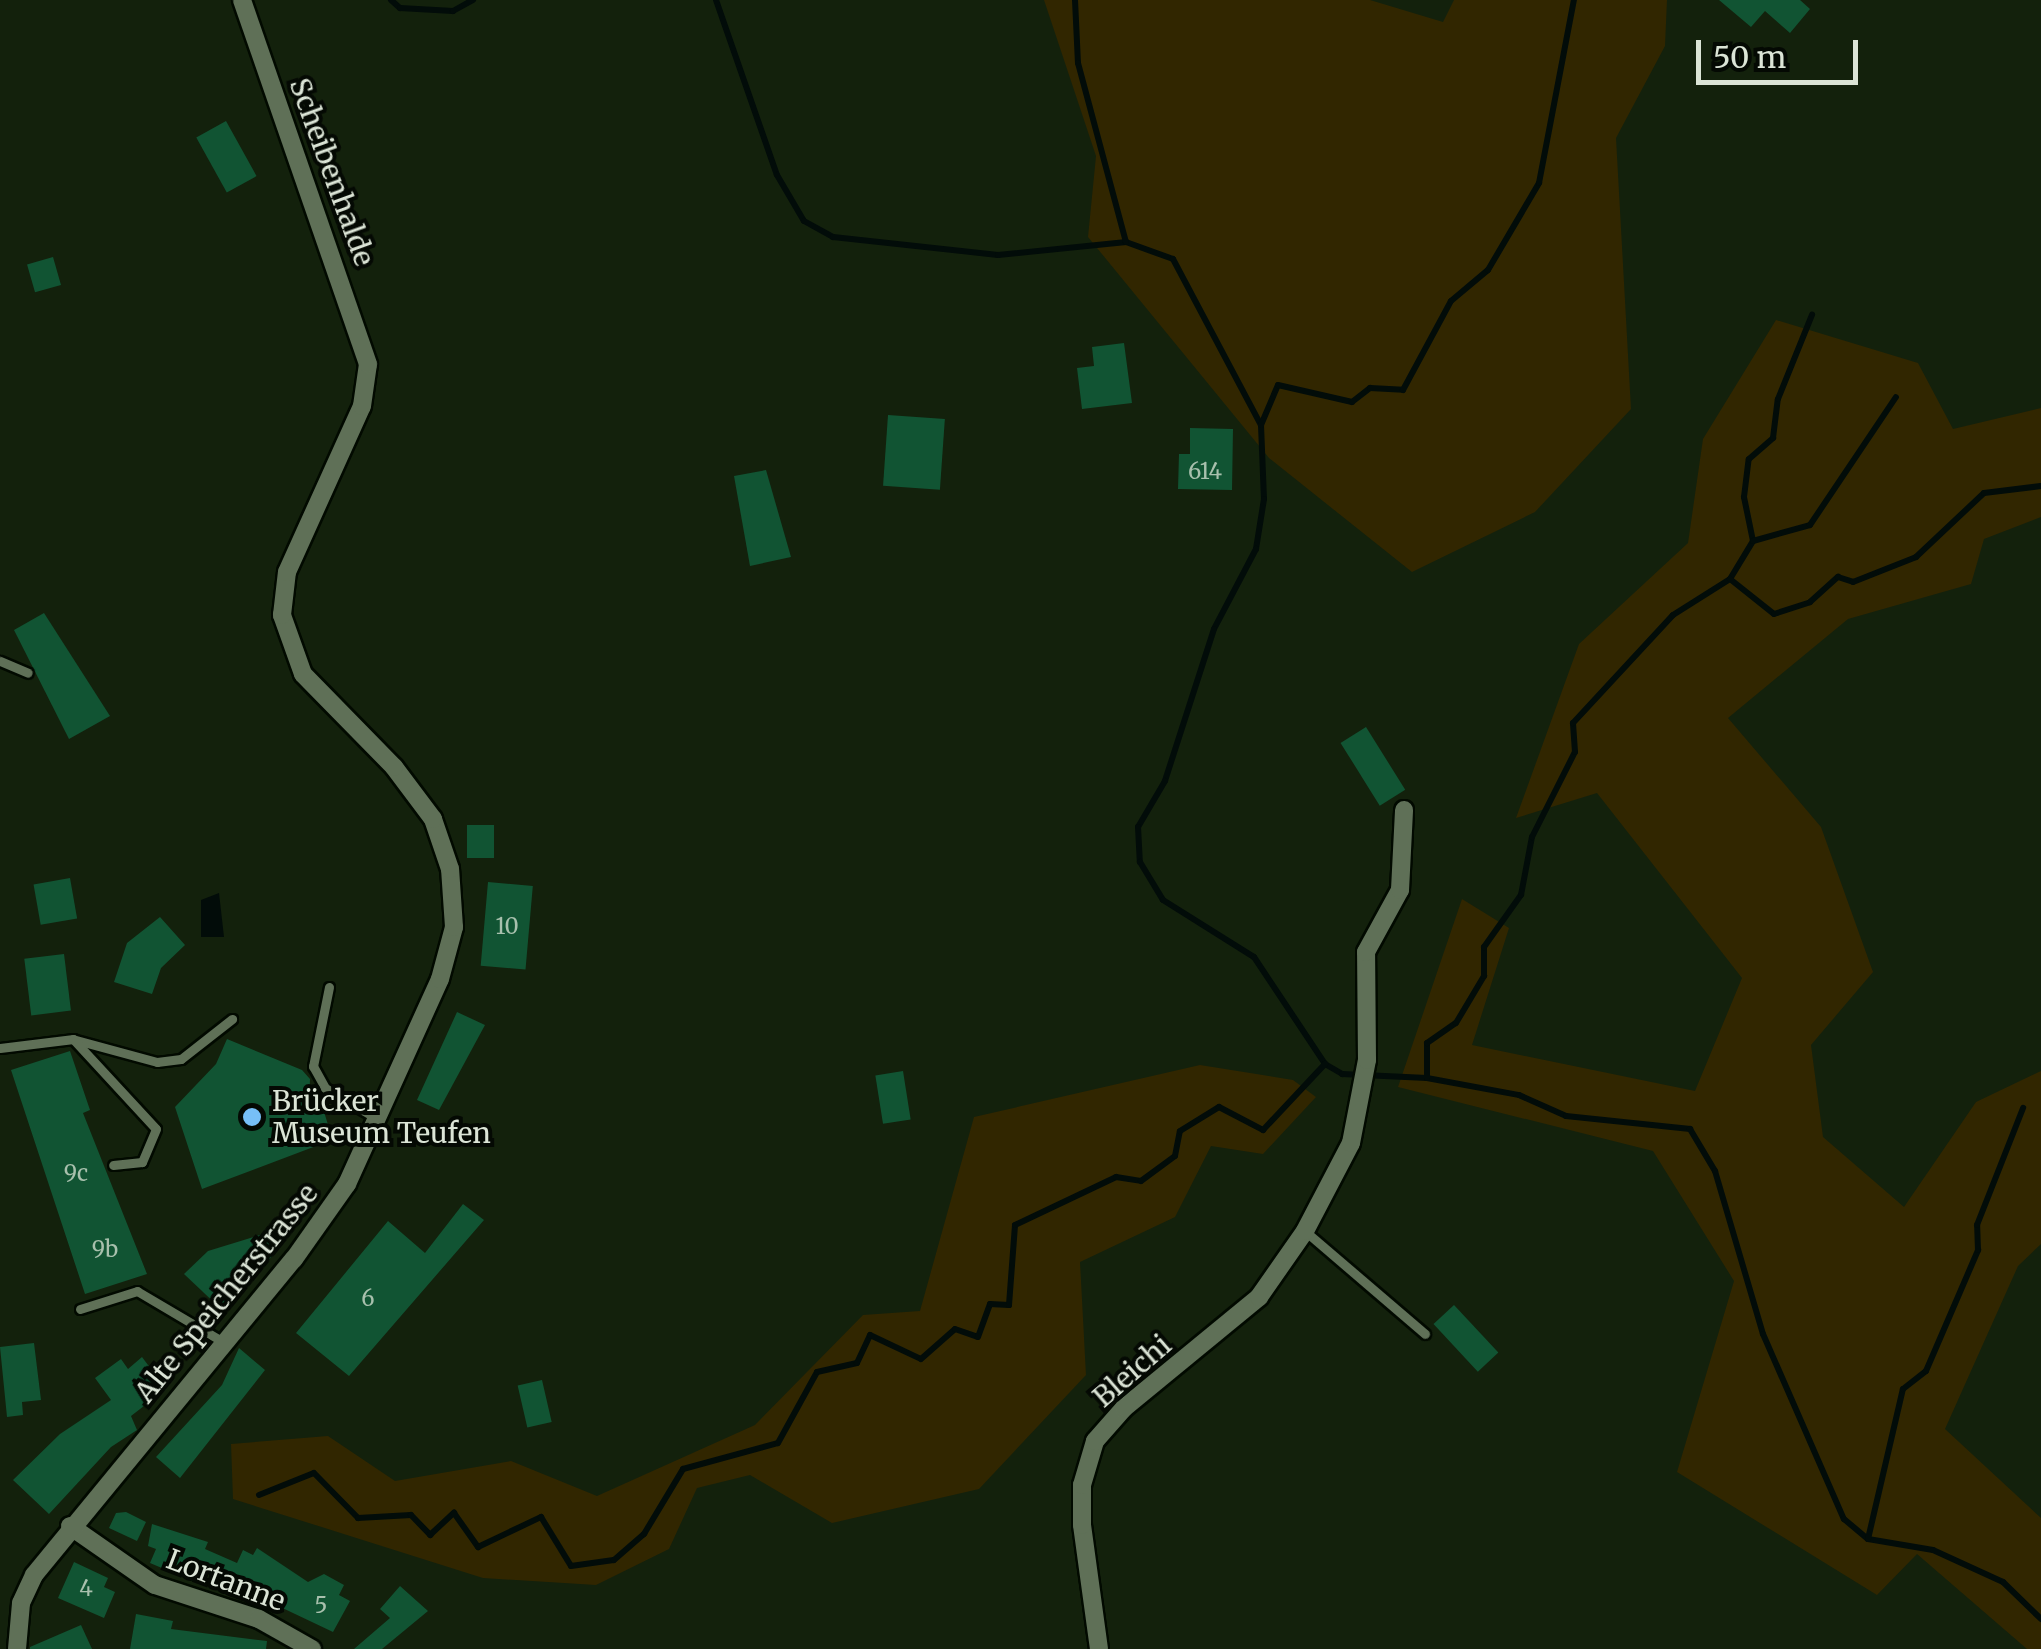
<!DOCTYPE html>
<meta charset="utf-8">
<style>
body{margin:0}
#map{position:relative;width:2041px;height:1649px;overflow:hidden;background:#13210c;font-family:Merriweather,serif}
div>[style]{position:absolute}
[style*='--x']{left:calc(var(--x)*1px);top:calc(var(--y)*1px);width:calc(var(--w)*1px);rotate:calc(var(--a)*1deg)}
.green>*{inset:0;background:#312600}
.water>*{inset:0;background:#020c09}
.stream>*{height:6px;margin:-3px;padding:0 3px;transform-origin:3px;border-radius:3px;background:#020c09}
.building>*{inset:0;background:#115433;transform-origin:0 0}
.roads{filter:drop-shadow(2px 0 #020a00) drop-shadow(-2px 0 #020a00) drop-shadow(0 2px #020a00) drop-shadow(0 -2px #020a00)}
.service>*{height:9px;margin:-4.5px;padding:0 4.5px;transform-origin:4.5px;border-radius:4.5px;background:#5f7057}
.minor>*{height:18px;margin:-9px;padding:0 9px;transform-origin:9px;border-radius:9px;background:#5f7057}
.dots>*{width:28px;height:28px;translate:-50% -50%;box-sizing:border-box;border:5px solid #040903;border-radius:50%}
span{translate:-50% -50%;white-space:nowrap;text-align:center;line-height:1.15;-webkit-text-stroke:8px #040903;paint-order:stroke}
.number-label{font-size:22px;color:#a8c0ad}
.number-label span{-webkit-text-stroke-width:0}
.street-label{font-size:28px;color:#dbe4d6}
.poi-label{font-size:28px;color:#dbe4d6}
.left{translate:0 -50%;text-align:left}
.scale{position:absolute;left:1696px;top:40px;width:162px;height:45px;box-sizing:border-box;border:5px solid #dbe4d6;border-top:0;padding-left:12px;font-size:30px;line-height:35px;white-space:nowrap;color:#dbe4d6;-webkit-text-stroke:8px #040903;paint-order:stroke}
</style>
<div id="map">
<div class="green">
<i style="clip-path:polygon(1044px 0,1370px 0,1443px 22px,1454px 0,1667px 0,1665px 46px,1616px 138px,1631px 409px,1535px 512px,1412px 572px,1269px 458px,1088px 237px,1096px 156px)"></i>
<i style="clip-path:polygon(1776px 320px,1918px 363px,1953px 429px,2041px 408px,2041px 517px,1984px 539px,1971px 584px,1848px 619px,1728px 718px,1821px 827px,1873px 972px,1811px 1045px,1823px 1137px,1904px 1207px,1976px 1102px,2041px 1071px,2041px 1244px,2018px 1266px,1945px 1429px,2041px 1518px,2041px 1649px,2027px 1649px,1917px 1554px,1877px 1595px,1677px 1472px,1734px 1281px,1653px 1151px,1398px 1087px,1462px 899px,1509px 928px,1472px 1045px,1695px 1091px,1742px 978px,1597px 793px,1516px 818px,1579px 644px,1688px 543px,1703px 439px)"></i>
<i style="clip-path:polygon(1200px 1065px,1293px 1080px,1316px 1097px,1263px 1154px,1211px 1146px,1175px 1217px,1080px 1262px,1086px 1375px,979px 1489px,832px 1523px,750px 1475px,697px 1488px,669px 1549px,596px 1585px,483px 1578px,233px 1499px,231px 1444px,328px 1436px,395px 1481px,511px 1461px,597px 1496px,755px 1425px,863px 1315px,920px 1311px,974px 1117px)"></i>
</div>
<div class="water">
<i style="clip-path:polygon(219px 893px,224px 937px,201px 937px,201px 900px)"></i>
</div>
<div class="stream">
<i style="--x:391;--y:0;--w:12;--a:42"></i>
<i style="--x:400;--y:8;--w:53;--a:3.2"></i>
<i style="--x:453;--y:11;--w:23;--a:-29"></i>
<i style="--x:716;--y:0;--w:185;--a:70.8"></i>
<i style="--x:777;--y:175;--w:53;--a:59.6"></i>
<i style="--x:804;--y:221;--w:33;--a:29"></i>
<i style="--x:833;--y:237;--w:166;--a:6.2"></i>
<i style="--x:998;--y:255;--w:129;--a:-5.8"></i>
<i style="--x:1126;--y:242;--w:50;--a:19.9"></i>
<i style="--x:1173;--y:259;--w:188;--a:62.1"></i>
<i style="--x:1261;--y:425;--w:74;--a:87.7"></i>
<i style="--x:1264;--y:499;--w:51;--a:99.1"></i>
<i style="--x:1256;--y:549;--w:90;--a:117.7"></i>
<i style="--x:1214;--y:629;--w:160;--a:107.9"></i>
<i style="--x:1165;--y:781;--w:53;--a:120.4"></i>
<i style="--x:1138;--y:827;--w:35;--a:87"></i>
<i style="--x:1140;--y:862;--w:44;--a:58.8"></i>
<i style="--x:1163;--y:900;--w:107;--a:32.1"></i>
<i style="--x:1254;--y:957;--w:128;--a:56.4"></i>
<i style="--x:1325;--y:1064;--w:20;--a:30"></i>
<i style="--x:1342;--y:1074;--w:85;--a:2.7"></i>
<i style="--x:1427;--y:1078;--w:94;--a:10.5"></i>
<i style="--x:1519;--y:1095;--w:51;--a:24.1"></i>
<i style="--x:1566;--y:1116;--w:125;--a:6"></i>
<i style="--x:1690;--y:1129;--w:49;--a:59.2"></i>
<i style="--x:1715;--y:1171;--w:170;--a:73.6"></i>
<i style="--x:1763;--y:1334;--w:202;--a:66.4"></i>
<i style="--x:1844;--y:1519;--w:31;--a:40"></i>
<i style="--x:1868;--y:1539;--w:66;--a:9.6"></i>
<i style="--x:1933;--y:1550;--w:77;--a:24.6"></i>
<i style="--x:2003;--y:1582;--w:53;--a:44.2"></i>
<i style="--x:1075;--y:0;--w:63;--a:87.3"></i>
<i style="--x:1078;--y:63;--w:185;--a:75"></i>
<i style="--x:1261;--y:425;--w:43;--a:-67"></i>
<i style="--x:1278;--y:385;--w:76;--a:12.9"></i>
<i style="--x:1352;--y:402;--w:23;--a:-38"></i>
<i style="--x:1370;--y:388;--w:33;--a:3"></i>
<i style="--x:1403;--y:390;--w:101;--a:-61.7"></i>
<i style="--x:1451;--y:301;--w:48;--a:-40"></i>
<i style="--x:1488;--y:270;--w:101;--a:-59.6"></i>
<i style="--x:1539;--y:183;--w:186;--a:-79.2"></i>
<i style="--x:1753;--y:541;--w:45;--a:-101.6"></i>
<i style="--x:1744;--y:497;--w:38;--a:-83"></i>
<i style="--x:1749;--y:459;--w:32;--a:-41"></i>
<i style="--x:1773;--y:438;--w:39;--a:-83"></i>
<i style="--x:1778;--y:399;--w:91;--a:-68"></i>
<i style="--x:1730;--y:579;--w:44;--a:-58.8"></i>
<i style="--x:1753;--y:541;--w:59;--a:-15.7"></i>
<i style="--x:1810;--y:525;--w:154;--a:-56.1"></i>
<i style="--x:1427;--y:1078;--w:35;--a:-90"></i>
<i style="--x:1427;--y:1043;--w:35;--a:-35"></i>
<i style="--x:1456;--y:1023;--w:55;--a:-59.2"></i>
<i style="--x:1484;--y:976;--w:29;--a:-90"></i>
<i style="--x:1484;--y:947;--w:64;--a:-54.6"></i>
<i style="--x:1521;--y:895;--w:59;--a:-79.3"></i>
<i style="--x:1532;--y:837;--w:95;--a:-63.2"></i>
<i style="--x:1575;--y:752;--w:29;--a:-94"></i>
<i style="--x:1573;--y:723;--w:147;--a:-47.2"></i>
<i style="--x:1673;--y:615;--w:67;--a:-32.3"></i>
<i style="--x:1730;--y:579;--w:56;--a:38.5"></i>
<i style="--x:1774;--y:614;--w:38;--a:-18"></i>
<i style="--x:1810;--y:602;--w:38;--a:-42"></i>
<i style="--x:1838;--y:577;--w:16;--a:18"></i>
<i style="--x:1853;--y:582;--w:68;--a:-21.6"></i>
<i style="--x:1916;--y:557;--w:93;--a:-43.3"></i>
<i style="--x:1984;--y:493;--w:57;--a:-7"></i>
<i style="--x:259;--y:1495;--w:59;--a:-21.8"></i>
<i style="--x:314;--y:1473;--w:63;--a:45.6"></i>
<i style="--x:358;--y:1518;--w:53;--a:-3.2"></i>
<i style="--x:411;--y:1515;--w:28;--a:46"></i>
<i style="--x:430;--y:1535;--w:33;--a:-43"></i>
<i style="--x:454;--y:1513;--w:42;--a:54.8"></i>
<i style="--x:478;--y:1547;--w:70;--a:-25.5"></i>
<i style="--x:541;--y:1517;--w:57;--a:58.5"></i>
<i style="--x:571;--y:1566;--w:43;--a:-7.9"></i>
<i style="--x:614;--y:1560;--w:40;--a:-41"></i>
<i style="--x:644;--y:1534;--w:76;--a:-59"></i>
<i style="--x:683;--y:1469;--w:98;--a:-15.3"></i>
<i style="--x:778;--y:1443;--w:81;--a:-61.2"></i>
<i style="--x:817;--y:1372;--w:41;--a:-12.7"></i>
<i style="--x:857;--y:1363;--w:31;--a:-65"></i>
<i style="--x:870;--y:1335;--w:56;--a:25.2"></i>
<i style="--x:921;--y:1359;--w:45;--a:-41.4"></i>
<i style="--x:955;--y:1329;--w:24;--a:19"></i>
<i style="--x:978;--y:1337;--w:35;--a:-70"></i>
<i style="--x:990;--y:1304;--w:19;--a:3"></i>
<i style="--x:1009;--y:1305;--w:80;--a:-85.7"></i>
<i style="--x:1015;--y:1225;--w:112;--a:-25.4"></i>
<i style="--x:1116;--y:1177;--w:25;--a:9"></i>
<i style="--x:1141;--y:1181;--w:42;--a:-36.3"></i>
<i style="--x:1175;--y:1156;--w:25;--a:-79"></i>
<i style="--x:1180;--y:1131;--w:46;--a:-31.6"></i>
<i style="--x:1219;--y:1107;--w:50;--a:27.6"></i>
<i style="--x:1263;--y:1130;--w:91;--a:-46.8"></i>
<i style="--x:1868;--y:1539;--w:154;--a:-76.9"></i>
<i style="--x:1903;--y:1389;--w:29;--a:-38"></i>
<i style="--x:1926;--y:1371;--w:132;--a:-66.7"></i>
<i style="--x:1978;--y:1250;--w:25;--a:-92"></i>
<i style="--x:1977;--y:1225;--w:126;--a:-68.5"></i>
</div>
<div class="building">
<i style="clip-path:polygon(1719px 0,1800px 0,1810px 9px,1790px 33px,1765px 11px,1751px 27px)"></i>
<i style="left:226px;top:121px;width:63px;height:34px;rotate:61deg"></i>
<i style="left:53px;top:257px;width:29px;height:27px;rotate:74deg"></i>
<i style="clip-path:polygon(1124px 343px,1132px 403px,1082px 409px,1077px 368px,1094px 366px,1092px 347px)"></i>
<i style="left:888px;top:415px;width:57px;height:71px;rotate:4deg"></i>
<i style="clip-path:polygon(1190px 428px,1233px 429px,1232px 490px,1178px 489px,1179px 454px,1190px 454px)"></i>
<i style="clip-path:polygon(766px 470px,791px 557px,750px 566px,734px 476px)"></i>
<i style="clip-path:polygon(44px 613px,110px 716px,69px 739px,14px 630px)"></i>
<i style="left:1366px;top:727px;width:74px;height:30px;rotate:58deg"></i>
<i style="left:467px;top:825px;width:27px;height:33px"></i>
<i style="left:70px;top:878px;width:41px;height:37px;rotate:80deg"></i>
<i style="left:488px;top:882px;width:45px;height:84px;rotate:5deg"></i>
<i style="clip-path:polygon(160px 917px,185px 945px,161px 968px,152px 994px,114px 982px,127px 943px)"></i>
<i style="left:64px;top:954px;width:57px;height:40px;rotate:83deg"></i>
<i style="clip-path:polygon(457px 1012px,485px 1025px,439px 1110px,417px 1100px)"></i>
<i style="clip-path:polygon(227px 1039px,302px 1070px,310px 1079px,309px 1107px,322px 1105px,329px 1128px,322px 1129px,324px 1143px,202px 1189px,175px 1107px,216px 1064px)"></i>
<i style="clip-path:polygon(70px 1051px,90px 1110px,83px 1113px,147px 1274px,85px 1294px,11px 1070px)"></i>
<i style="left:903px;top:1071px;width:49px;height:28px;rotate:81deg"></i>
<i style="clip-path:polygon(463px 1204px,484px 1220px,349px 1376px,296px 1333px,388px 1221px,425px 1253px)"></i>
<i style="clip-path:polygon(263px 1234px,280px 1248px,221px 1309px,184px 1274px,208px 1251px)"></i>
<i style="left:1454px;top:1305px;width:65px;height:28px;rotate:47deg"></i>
<i style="clip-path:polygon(34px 1343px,41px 1400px,22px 1402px,23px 1415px,7px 1417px,0 1347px)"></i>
<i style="clip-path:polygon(239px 1348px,265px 1370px,180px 1478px,156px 1457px,222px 1385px)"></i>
<i style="clip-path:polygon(142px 1357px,166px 1389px,131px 1416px,137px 1430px,111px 1447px,49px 1514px,13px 1480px,60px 1434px,111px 1400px,95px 1378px,121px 1359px,128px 1369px)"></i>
<i style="left:542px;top:1380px;width:43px;height:25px;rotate:77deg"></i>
<i style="clip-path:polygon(126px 1512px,146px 1522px,137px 1541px,109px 1528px,116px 1513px)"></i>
<i style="clip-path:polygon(152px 1524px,208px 1542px,205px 1549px,237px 1563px,243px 1550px,253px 1555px,257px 1548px,308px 1582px,324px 1574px,344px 1585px,339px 1595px,350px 1601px,333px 1632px,207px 1572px,202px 1585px,150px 1563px,156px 1549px,148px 1546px)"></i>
<i style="clip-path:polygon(74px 1562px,108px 1578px,104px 1587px,115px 1592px,104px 1618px,58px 1598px)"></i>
<i style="clip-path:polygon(400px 1586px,428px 1611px,382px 1649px,354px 1649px,390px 1618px,380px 1609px)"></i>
<i style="clip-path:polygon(136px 1614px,173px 1621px,171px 1629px,267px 1641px,266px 1649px,130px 1649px)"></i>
<i style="clip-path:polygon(81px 1625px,92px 1649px,30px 1649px,30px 1647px)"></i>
</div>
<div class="roads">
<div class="service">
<i style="--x:0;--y:661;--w:30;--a:23"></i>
<i style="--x:329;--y:987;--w:81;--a:101.4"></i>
<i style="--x:313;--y:1066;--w:25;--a:61"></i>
<i style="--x:325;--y:1088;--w:59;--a:30.5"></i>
<i style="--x:76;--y:1040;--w:84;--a:15.2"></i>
<i style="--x:157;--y:1062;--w:24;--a:-7"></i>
<i style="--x:181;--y:1059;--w:65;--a:-38.1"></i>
<i style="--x:0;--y:1048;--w:74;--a:-7"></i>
<i style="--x:73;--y:1039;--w:122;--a:47.3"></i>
<i style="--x:156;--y:1129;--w:36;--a:113"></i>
<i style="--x:142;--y:1162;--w:29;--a:174"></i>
<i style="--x:1305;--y:1231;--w:158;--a:40.6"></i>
<i style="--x:80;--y:1309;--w:60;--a:-17.5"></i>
<i style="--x:137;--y:1291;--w:102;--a:30.6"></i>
</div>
<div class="minor">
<i style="--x:70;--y:1526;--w:103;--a:34.8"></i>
<i style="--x:155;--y:1585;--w:109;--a:18.1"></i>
<i style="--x:259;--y:1619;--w:61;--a:29.5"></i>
<i style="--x:17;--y:1649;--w:46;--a:-85"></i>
<i style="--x:21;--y:1603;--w:31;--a:-65"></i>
<i style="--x:34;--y:1575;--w:409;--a:-50.6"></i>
<i style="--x:294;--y:1259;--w:92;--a:-54.8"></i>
<i style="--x:347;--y:1184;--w:225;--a:-65.6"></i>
<i style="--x:440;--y:979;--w:54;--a:-74.9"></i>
<i style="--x:454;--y:927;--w:58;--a:-93.9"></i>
<i style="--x:450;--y:869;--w:53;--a:-108.8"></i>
<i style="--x:433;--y:819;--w:65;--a:-126.9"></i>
<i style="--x:394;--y:767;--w:130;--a:-134.4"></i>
<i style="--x:303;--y:674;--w:63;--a:-109.6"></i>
<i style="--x:282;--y:615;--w:43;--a:-83.4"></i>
<i style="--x:287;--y:572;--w:182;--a:-65.7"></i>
<i style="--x:362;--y:406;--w:42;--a:-81.9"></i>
<i style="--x:368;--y:364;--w:385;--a:-109.1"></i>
<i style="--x:1099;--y:1649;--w:125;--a:-97.8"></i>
<i style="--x:1082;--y:1525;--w:40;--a:-90"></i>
<i style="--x:1082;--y:1485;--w:46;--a:-73.5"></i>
<i style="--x:1095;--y:1441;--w:44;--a:-48.7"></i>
<i style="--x:1124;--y:1408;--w:175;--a:-39.4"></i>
<i style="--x:1259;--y:1297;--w:80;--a:-55.1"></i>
<i style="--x:1305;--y:1231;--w:99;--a:-62.4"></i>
<i style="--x:1351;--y:1143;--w:85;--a:-79.1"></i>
<i style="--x:1367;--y:1060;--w:108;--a:-90.5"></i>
<i style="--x:1366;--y:952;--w:71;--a:-61.3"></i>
<i style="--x:1400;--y:890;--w:80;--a:-87.1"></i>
</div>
</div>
<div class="dots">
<i style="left:252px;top:1117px;background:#77bff7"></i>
</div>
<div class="number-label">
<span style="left:1205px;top:472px">614</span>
<span style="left:507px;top:927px">10</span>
<span style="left:76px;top:1174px">9c</span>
<span style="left:105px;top:1250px">9b</span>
<span style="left:368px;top:1299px">6</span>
<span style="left:86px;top:1589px">4</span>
<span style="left:321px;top:1606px">5</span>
</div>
<div class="street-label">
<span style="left:332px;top:172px;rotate:70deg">Scheibenhalde</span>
<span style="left:226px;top:1293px;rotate:-51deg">Alte Speicherstrasse</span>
<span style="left:1132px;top:1371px;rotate:-41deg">Bleichi</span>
<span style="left:226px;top:1580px;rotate:21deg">Lortanne</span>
</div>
<div class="poi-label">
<span class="left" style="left:272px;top:1117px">Brücker<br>Museum Teufen</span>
</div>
<div class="scale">50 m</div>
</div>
